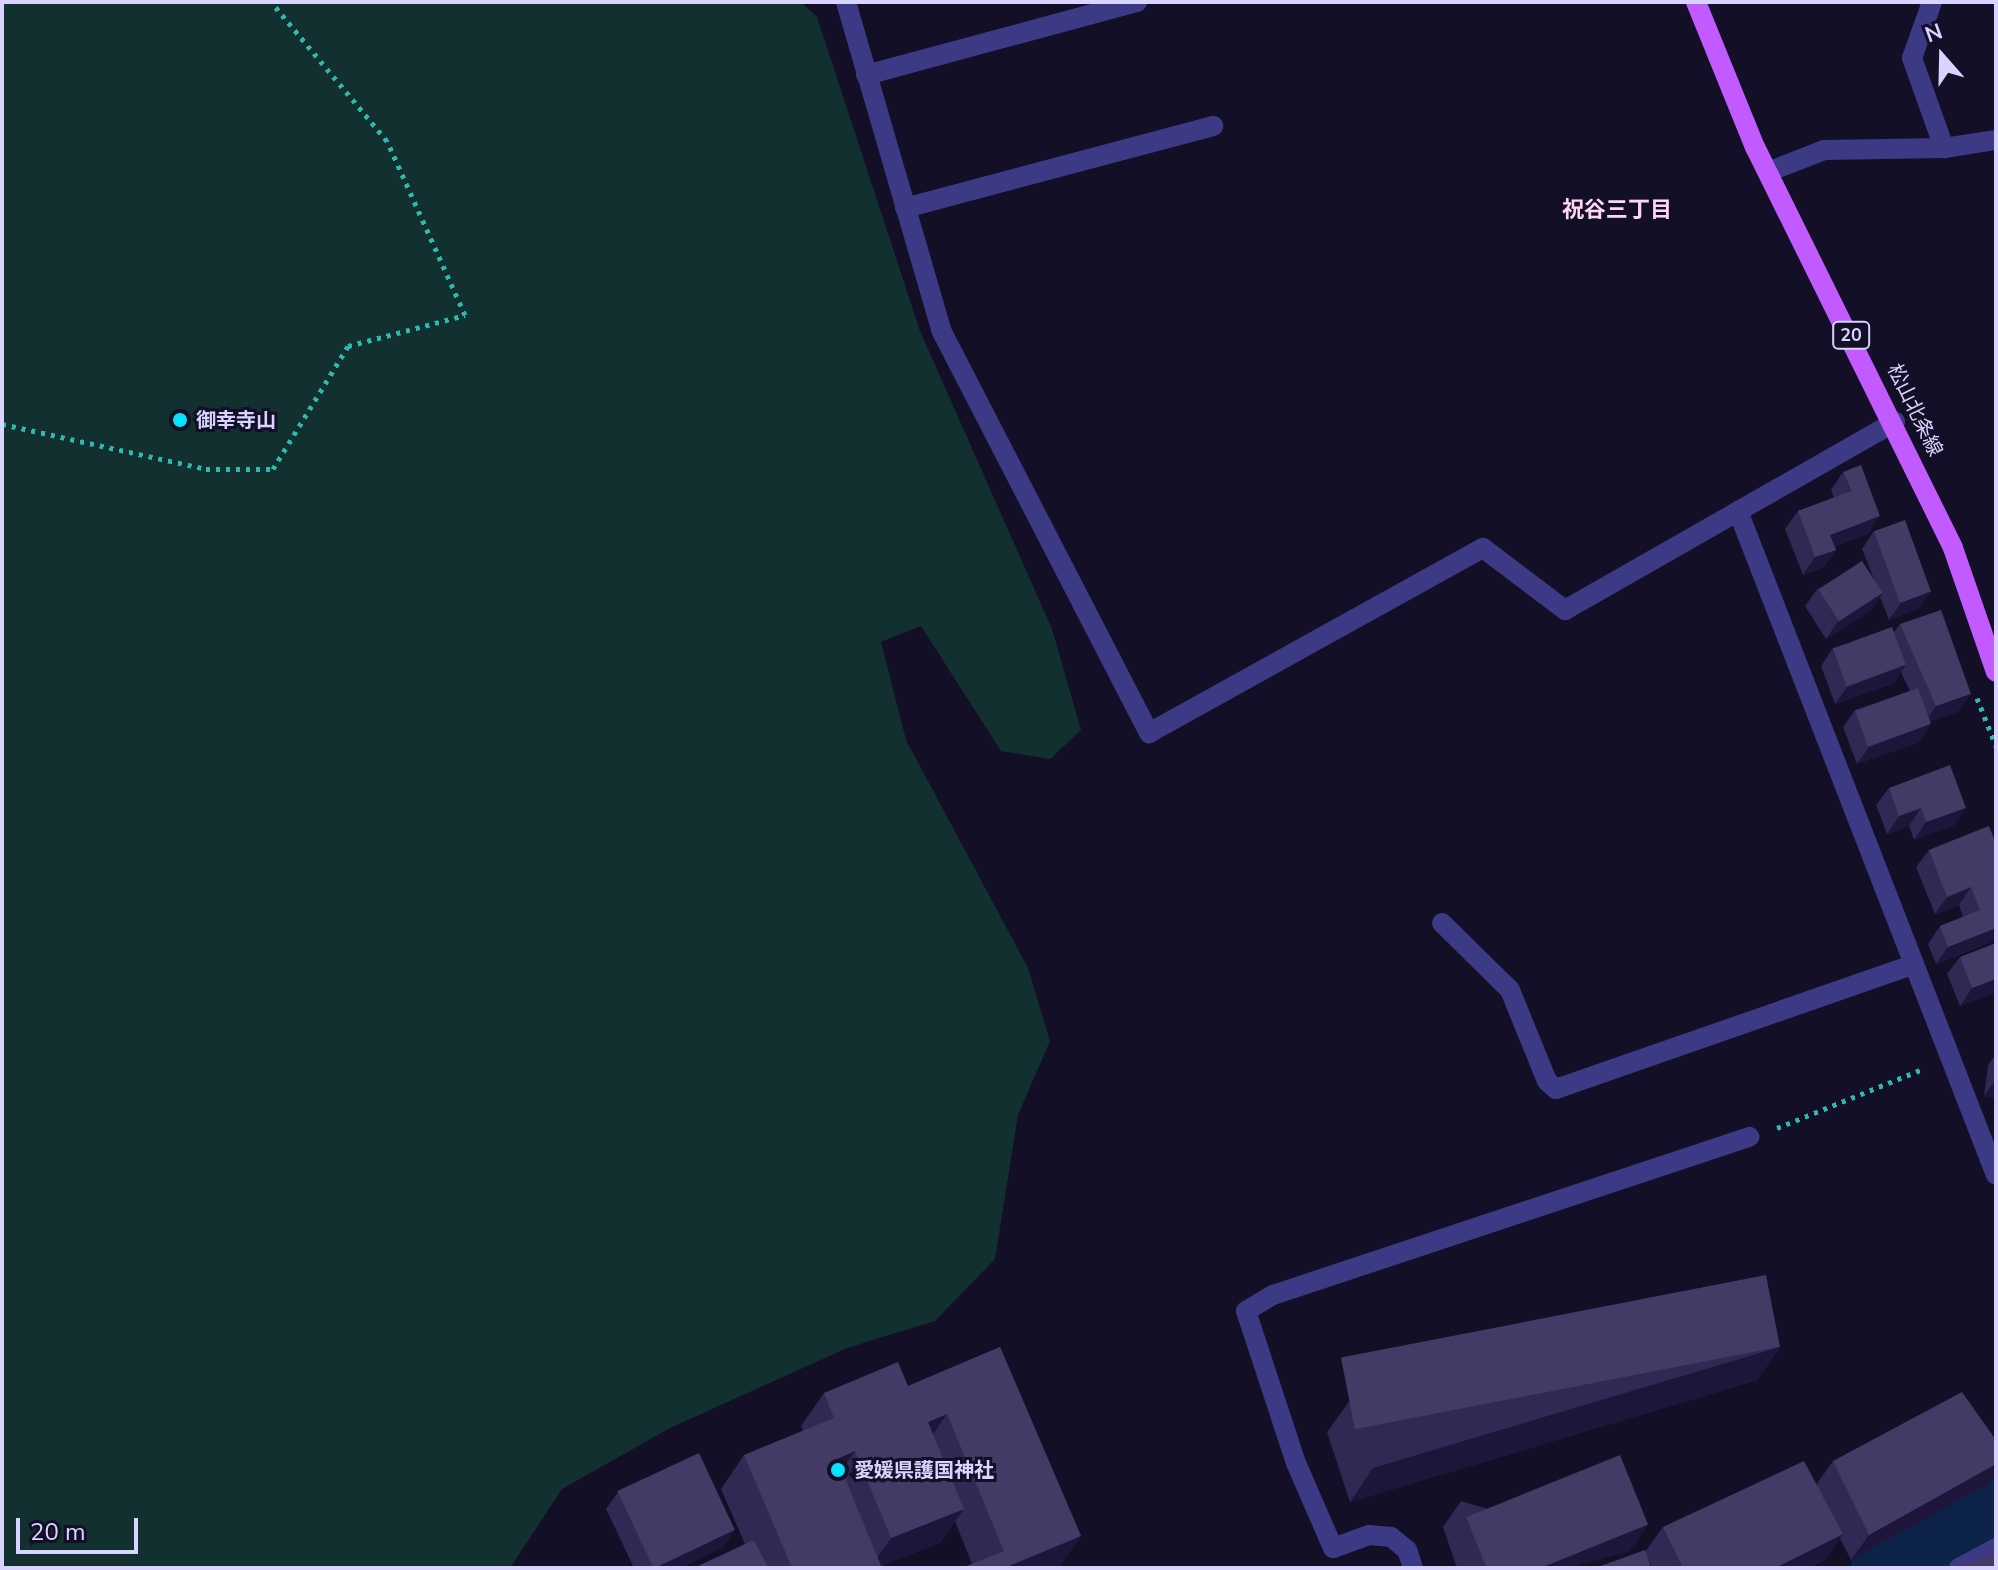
<!DOCTYPE html>
<meta charset="utf-8">
<style>
body{margin:0}
#map{position:relative;width:1998px;height:1570px;overflow:hidden;background:#130f26;font-family:"Nunito Sans","Noto Sans JP",sans-serif}
div>[style]{position:absolute}
[style*='--x']{left:calc(var(--x)*1px);top:calc(var(--y)*1px);width:calc(var(--w)*1px);rotate:calc(var(--a)*1deg)}
.green>*{inset:0;background:#12302f}
.river>*{height:74px;margin:-37px;padding:0 37px;transform-origin:37px;border-radius:37px;background:#0c2248}
.path>*{height:5px;margin-top:-2.5px;transform-origin:0;background:repeating-linear-gradient(90deg,#2fb8b0 0 4px,transparent 0 10px)}
.minor>*{height:20px;margin:-10px;padding:0 10px;transform-origin:10px;border-radius:10px;background:#3d3a85}
.major>*{height:20px;margin:-10px;padding:0 10px;transform-origin:10px;border-radius:10px;background:#c25bff}
.wall>*{inset:0;background:#312854}
.shaded-wall>*{inset:0;background:#1d163a}
.building>*{inset:0;background:#433a66;transform-origin:0 0}
.dots>*{width:22px;height:22px;translate:-50% -50%;box-sizing:border-box;border:4px solid #130f26;border-radius:50%}
span{translate:-50% -50%;white-space:nowrap;text-align:center;line-height:1.15;-webkit-text-stroke:6px #130f26;paint-order:stroke}
.shield-label span{padding:2px 6px;background:#130f26;border:2px solid;border-radius:6px;-webkit-text-stroke-width:0}
.shield-label{font-size:18px;color:#d9d4ff;font-weight:700}
.street-label{font-size:20px;color:#d9d4ff}
.poi-label{font-size:20px;color:#d9d4ff;font-weight:700}
.left{translate:0 -50%;text-align:left}
.neighbourhood-label{font-size:22px;color:#ffd6f0;font-weight:700}
.frame{position:absolute;inset:0;border:4px solid #d9d4ff;pointer-events:none}
.north{position:absolute;left:1902px;top:16px;width:80px;height:80px;-webkit-text-stroke:6px #130f26;paint-order:stroke;rotate:340deg;font-size:22px;font-weight:700;line-height:32px;text-align:center;color:#d9d4ff}
.north::after{content:'';display:block;margin:auto;width:28px;height:36px;background:#d9d4ff;clip-path:polygon(50% 0,100% 100%,50% 72%,0 100%)}
.scale{position:absolute;left:16px;top:1518px;width:122px;height:36px;box-sizing:border-box;border:4px solid #d9d4ff;border-top:0;padding-left:10px;font-size:24px;line-height:28px;white-space:nowrap;color:#d9d4ff;-webkit-text-stroke:6px #130f26;paint-order:stroke}
</style>
<div id="map">
<div class="green">
<i style="clip-path:polygon(2px 2px,801px 2px,817px 17px,920px 331px,1052px 629px,1081px 730px,1050px 759px,1001px 751px,921px 626px,881px 642px,906px 740px,1028px 968px,1050px 1041px,1018px 1115px,995px 1259px,935px 1321px,847px 1348px,670px 1428px,562px 1489px,510px 1568px,2px 1568px)"></i>
</div>
<div class="river">
<i style="--x:1888;--y:1568;--w:121;--a:-26.6"></i>
</div>
<div class="path">
<i style="--x:2;--y:424;--w:209;--a:12.4"></i>
<i style="--x:206;--y:469;--w:67;--a:0"></i>
<i style="--x:273;--y:469;--w:144;--a:-58.6"></i>
<i style="--x:348;--y:346;--w:121;--a:-14.8"></i>
<i style="--x:465;--y:315;--w:191;--a:-114.1"></i>
<i style="--x:387;--y:141;--w:181;--a:-129.8"></i>
<i style="--x:1977;--y:698;--w:52;--a:68.4"></i>
<i style="--x:1777;--y:1128;--w:157;--a:-22"></i>
</div>
<div class="minor">
<i style="--x:846;--y:2;--w:341;--a:73.8"></i>
<i style="--x:941;--y:330;--w:454;--a:62.7"></i>
<i style="--x:1149;--y:733;--w:382;--a:-29"></i>
<i style="--x:1483;--y:548;--w:103;--a:37.1"></i>
<i style="--x:1565;--y:610;--w:380;--a:-29.7"></i>
<i style="--x:1932;--y:2;--w:59;--a:109.7"></i>
<i style="--x:1912;--y:58;--w:96;--a:70.4"></i>
<i style="--x:866;--y:75;--w:281;--a:-15.1"></i>
<i style="--x:1768;--y:172;--w:60;--a:-21.4"></i>
<i style="--x:1824;--y:150;--w:120;--a:-1"></i>
<i style="--x:1944;--y:148;--w:53;--a:-8.7"></i>
<i style="--x:905;--y:208;--w:319;--a:-14.9"></i>
<i style="--x:1738;--y:511;--w:712;--a:68.77"></i>
<i style="--x:1442;--y:923;--w:95;--a:44.6"></i>
<i style="--x:1510;--y:990;--w:98;--a:67.9"></i>
<i style="--x:1547;--y:1081;--w:12;--a:42"></i>
<i style="--x:1556;--y:1089;--w:379;--a:-19.2"></i>
<i style="--x:1413;--y:1568;--w:19;--a:-108"></i>
<i style="--x:1407;--y:1550;--w:21;--a:-141"></i>
<i style="--x:1391;--y:1537;--w:22;--a:-175"></i>
<i style="--x:1369;--y:1535;--w:38;--a:160"></i>
<i style="--x:1333;--y:1548;--w:93;--a:-113.5"></i>
<i style="--x:1296;--y:1463;--w:160;--a:-108.2"></i>
<i style="--x:1246;--y:1311;--w:31;--a:-31"></i>
<i style="--x:1273;--y:1295;--w:502;--a:-18.36"></i>
<i style="--x:1959;--y:1568;--w:42;--a:-28.4"></i>
</div>
<div class="major">
<i style="--x:1696;--y:2;--w:157;--a:67.9"></i>
<i style="--x:1755;--y:147;--w:447;--a:63.7"></i>
<i style="--x:1953;--y:548;--w:131;--a:70.9"></i>
</div>
<div class="wall">
<i style="clip-path:polygon(1843px 472px,1868px 534px,1835px 546px,1836px 550px,1824px 567px,1803px 575px,1785px 529px,1798px 511px,1834px 498px,1831px 490px)"></i>
<i style="clip-path:polygon(1874px 531px,1931px 591px,1919px 608px,1889px 620px,1880px 597px,1870px 611px,1826px 639px,1805px 606px,1818px 588px,1874px 579px,1862px 549px)"></i>
<i style="clip-path:polygon(1900px 624px,1958px 712px,1930px 721px,1919px 742px,1857px 764px,1843px 727px,1855px 710px,1910px 691px,1901px 672px,1894px 683px,1835px 704px,1821px 666px,1833px 648px,1894px 632px)"></i>
<i style="clip-path:polygon(1889px 788px,1954px 825px,1914px 840px,1909px 826px,1887px 834px,1876px 805px)"></i>
<i style="clip-path:polygon(1989px 826px,1996px 940px,1936px 964px,1928px 944px,1940px 926px,1963px 917px,1959px 905px,1935px 914px,1916px 867px,1929px 850px)"></i>
<i style="clip-path:polygon(1960px 957px,1996px 992px,1960px 1006px,1947px 974px)"></i>
<i style="clip-path:polygon(1996px 1054px,1996px 1098px,1984px 1096px,1988px 1065px)"></i>
<i style="clip-path:polygon(1000px 1347px,1081px 1536px,1058px 1568px,962px 1568px,972px 1564px,955px 1521px,941px 1542px,881px 1566px,882px 1568px,694px 1568px,745px 1544px,721px 1489px,744px 1455px,803px 1431px,801px 1426px,824px 1393px,908px 1386px)"></i>
<i style="clip-path:polygon(1780px 1347px,1757px 1380px,1350px 1502px,1327px 1432px,1351px 1399px)"></i>
<i style="clip-path:polygon(1996px 1440px,1996px 1475px,1990px 1483px,1851px 1560px,1840px 1538px,1825px 1560px,1808px 1568px,1652px 1568px,1647px 1557px,1645px 1552px,1663px 1527px,1816px 1485px,1833px 1461px)"></i>
<i style="clip-path:polygon(618px 1492px,723px 1547px,680px 1568px,634px 1568px,606px 1509px)"></i>
<i style="clip-path:polygon(1461px 1501px,1630px 1551px,1564px 1568px,1457px 1568px,1443px 1527px)"></i>
</div>
<div class="shaded-wall">
<i style="clip-path:polygon(1880px 516px,1868px 534px,1818px 552px,1830px 535px)"></i>
<i style="clip-path:polygon(1836px 550px,1824px 567px,1803px 575px,1815px 557px)"></i>
<i style="clip-path:polygon(1931px 591px,1919px 608px,1889px 620px,1901px 603px)"></i>
<i style="clip-path:polygon(1883px 593px,1870px 611px,1826px 639px,1838px 621px)"></i>
<i style="clip-path:polygon(1906px 665px,1894px 683px,1835px 704px,1847px 687px)"></i>
<i style="clip-path:polygon(1971px 694px,1958px 712px,1924px 723px,1936px 706px)"></i>
<i style="clip-path:polygon(1931px 724px,1919px 742px,1857px 764px,1869px 747px)"></i>
<i style="clip-path:polygon(1921px 808px,1909px 826px,1887px 834px,1899px 816px)"></i>
<i style="clip-path:polygon(1966px 808px,1954px 825px,1914px 840px,1926px 822px)"></i>
<i style="clip-path:polygon(1971px 887px,1959px 905px,1935px 914px,1947px 897px)"></i>
<i style="clip-path:polygon(1996px 928px,1996px 940px,1936px 964px,1948px 947px)"></i>
<i style="clip-path:polygon(1996px 979px,1996px 992px,1960px 1006px,1972px 988px)"></i>
<i style="clip-path:polygon(1996px 1079px,1996px 1098px,1984px 1096px)"></i>
<i style="clip-path:polygon(1780px 1347px,1757px 1380px,1350px 1502px,1373px 1468px)"></i>
<i style="clip-path:polygon(947px 1414px,924px 1447px,928px 1422px)"></i>
<i style="clip-path:polygon(855px 1451px,832px 1484px,837px 1459px)"></i>
<i style="clip-path:polygon(1996px 1464px,1996px 1475px,1990px 1483px,1851px 1560px,1869px 1535px)"></i>
<i style="clip-path:polygon(964px 1509px,941px 1542px,876px 1568px,870px 1568px,891px 1538px)"></i>
<i style="clip-path:polygon(1648px 1525px,1630px 1551px,1564px 1568px,1483px 1568px)"></i>
<i style="clip-path:polygon(735px 1530px,723px 1547px,680px 1568px,656px 1568px)"></i>
<i style="clip-path:polygon(1843px 1534px,1825px 1560px,1808px 1568px,1775px 1568px)"></i>
<i style="clip-path:polygon(1081px 1536px,1058px 1568px,1004px 1568px)"></i>
</div>
<div class="building">
<i style="clip-path:polygon(1861px 465px,1880px 516px,1830px 535px,1836px 550px,1815px 557px,1798px 511px,1851px 491px,1843px 472px)"></i>
<i style="left:1905px;top:520px;width:76px;height:33px;rotate:70deg"></i>
<i style="left:1862px;top:561px;width:38px;height:52px;rotate:57deg"></i>
<i style="clip-path:polygon(1941px 610px,1971px 694px,1936px 706px,1900px 624px)"></i>
<i style="left:1892px;top:627px;width:40px;height:63px;rotate:70deg"></i>
<i style="left:1918px;top:688px;width:38px;height:67px;rotate:70deg"></i>
<i style="clip-path:polygon(1950px 765px,1966px 808px,1926px 822px,1921px 808px,1899px 816px,1889px 788px)"></i>
<i style="clip-path:polygon(1989px 826px,1996px 844px,1996px 928px,1948px 947px,1940px 926px,1980px 910px,1971px 887px,1947px 897px,1929px 850px)"></i>
<i style="clip-path:polygon(1996px 943px,1996px 979px,1972px 988px,1960px 957px)"></i>
<i style="left:1766px;top:1275px;width:73px;height:433px;rotate:79deg"></i>
<i style="clip-path:polygon(1000px 1347px,1081px 1536px,1004px 1568px,962px 1568px,1004px 1551px,947px 1414px,928px 1422px,964px 1509px,891px 1538px,855px 1451px,837px 1459px,882px 1568px,792px 1568px,744px 1455px,834px 1418px,824px 1393px,898px 1362px,908px 1386px)"></i>
<i style="clip-path:polygon(1962px 1392px,1996px 1440px,1996px 1464px,1869px 1535px,1833px 1461px)"></i>
<i style="left:699px;top:1453px;width:85px;height:90px;rotate:65deg"></i>
<i style="left:1620px;top:1455px;width:75px;height:166px;rotate:68deg"></i>
<i style="clip-path:polygon(1804px 1461px,1843px 1534px,1775px 1568px,1683px 1568px,1663px 1527px)"></i>
<i style="clip-path:polygon(754px 1540px,768px 1568px,694px 1568px)"></i>
<i style="clip-path:polygon(1645px 1550px,1651px 1568px,1595px 1568px)"></i>
<i style="clip-path:polygon(1996px 1553px,1996px 1568px,1958px 1568px)"></i>
</div>
<div class="dots">
<i style="left:180px;top:420px;background:#00e5ff"></i>
<i style="left:838px;top:1470px;background:#00e5ff"></i>
</div>
<div class="shield-label">
<span style="left:1851px;top:335px">20</span>
</div>
<div class="street-label">
<span style="left:1915px;top:410px;rotate:64deg">松山北条線</span>
</div>
<div class="poi-label">
<span class="left" style="left:196px;top:420px">御幸寺山</span>
<span class="left" style="left:854px;top:1470px">愛媛県護国神社</span>
</div>
<div class="neighbourhood-label">
<span style="left:1617px;top:211px">祝谷三丁目</span>
</div>
<div class="frame"></div>
<div class="north">N</div>
<div class="scale">20 m</div>
</div>
